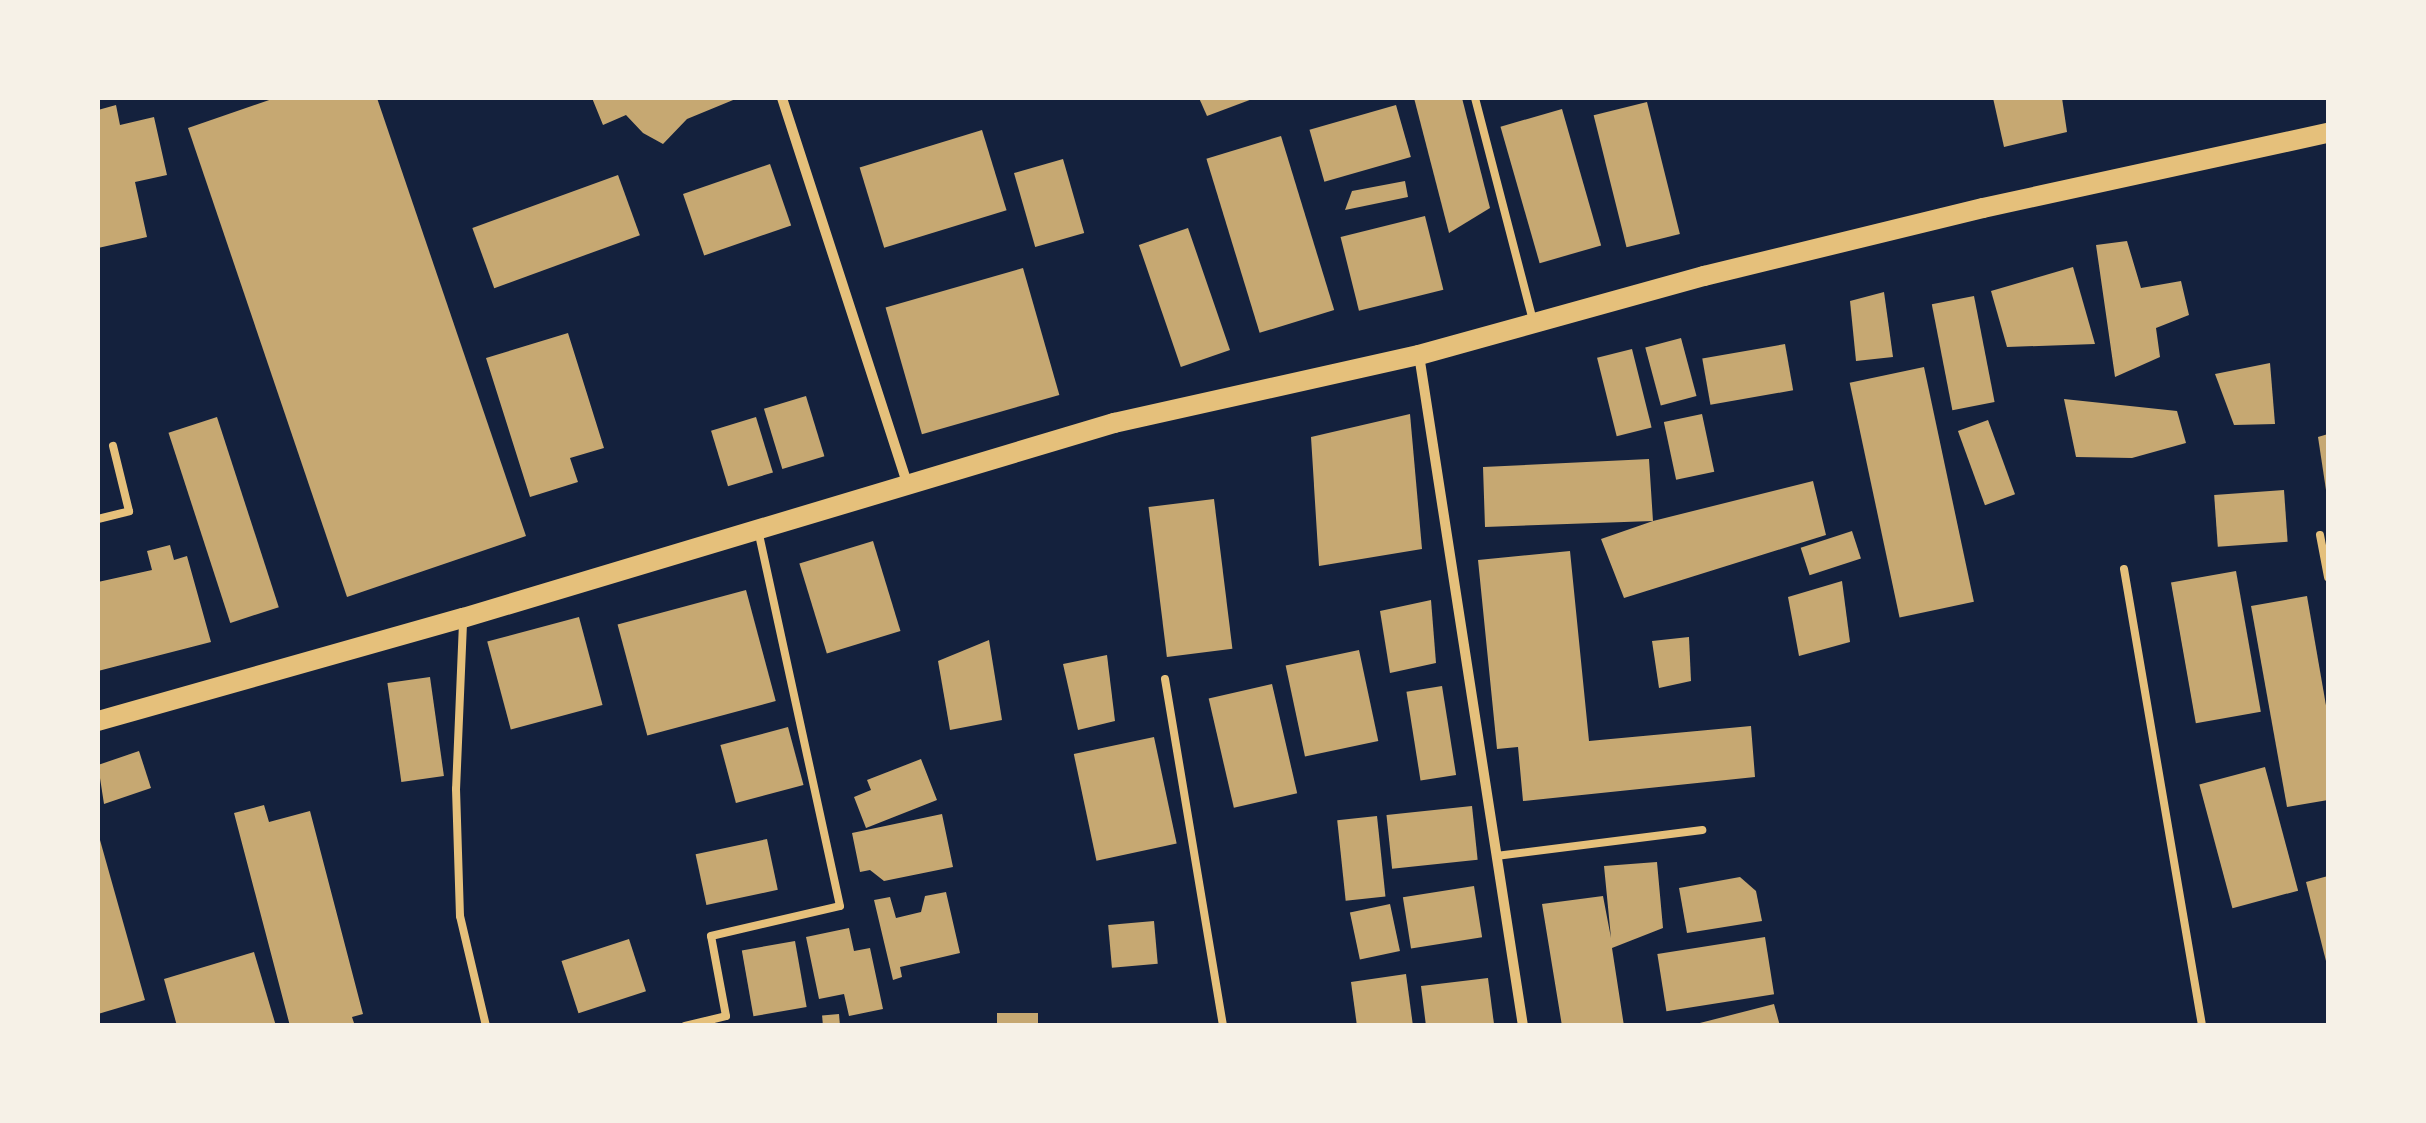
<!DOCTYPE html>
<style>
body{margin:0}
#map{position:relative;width:2426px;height:1123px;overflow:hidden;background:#14213d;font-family:"Space Grotesk",sans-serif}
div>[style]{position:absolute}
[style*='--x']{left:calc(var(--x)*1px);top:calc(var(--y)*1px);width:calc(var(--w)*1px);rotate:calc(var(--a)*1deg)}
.building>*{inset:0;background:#c6a872;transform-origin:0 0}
.service>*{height:8px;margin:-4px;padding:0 4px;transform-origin:4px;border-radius:4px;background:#e5c07b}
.minor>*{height:10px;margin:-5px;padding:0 5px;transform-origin:5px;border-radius:5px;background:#e5c07b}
.secondary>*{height:20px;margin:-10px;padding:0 10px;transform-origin:10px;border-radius:10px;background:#e5c07b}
span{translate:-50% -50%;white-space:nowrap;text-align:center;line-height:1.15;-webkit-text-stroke:8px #f6f1e7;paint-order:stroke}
.frame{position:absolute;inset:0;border:100px solid #f6f1e7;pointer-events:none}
</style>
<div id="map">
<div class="building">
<i style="clip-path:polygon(275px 98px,377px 98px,526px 536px,347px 597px,188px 128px)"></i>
<i style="clip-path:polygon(592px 98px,738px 98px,687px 119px,663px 144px,643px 133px,626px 115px,603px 125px)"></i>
<i style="clip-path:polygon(1199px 98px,1255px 98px,1207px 116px)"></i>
<i style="clip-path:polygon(1414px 98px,1462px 98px,1490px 208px,1449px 233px)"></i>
<i style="clip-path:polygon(1993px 98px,2062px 98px,2067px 132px,2004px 147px)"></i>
<i style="left:1647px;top:102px;width:136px;height:55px;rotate:76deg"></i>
<i style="clip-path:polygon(116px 105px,120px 125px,154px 117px,167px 175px,135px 182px,147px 237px,98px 248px,98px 110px)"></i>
<i style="left:1396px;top:105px;width:54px;height:90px;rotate:74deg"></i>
<i style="left:1562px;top:109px;width:142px;height:64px;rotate:74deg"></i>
<i style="left:982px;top:130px;width:84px;height:128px;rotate:73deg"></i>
<i style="left:1281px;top:136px;width:182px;height:78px;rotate:73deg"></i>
<i style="left:1063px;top:159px;width:77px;height:51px;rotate:74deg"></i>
<i style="left:770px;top:164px;width:65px;height:92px;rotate:71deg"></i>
<i style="left:618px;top:175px;width:64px;height:155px;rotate:70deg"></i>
<i style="clip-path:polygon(1405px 181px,1408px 197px,1345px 210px,1352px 191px)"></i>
<i style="left:1425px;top:216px;width:76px;height:87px;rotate:76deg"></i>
<i style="left:1188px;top:228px;width:129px;height:52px;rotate:71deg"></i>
<i style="clip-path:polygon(2127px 241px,2141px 288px,2181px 281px,2189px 315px,2156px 328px,2160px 357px,2115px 377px,2096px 245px)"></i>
<i style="clip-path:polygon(2073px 267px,2095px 344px,2007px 347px,1991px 291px)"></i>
<i style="left:1023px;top:268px;width:132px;height:143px;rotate:74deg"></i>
<i style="clip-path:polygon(1884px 292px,1893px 357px,1856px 361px,1850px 301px)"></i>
<i style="left:1974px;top:296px;width:108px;height:43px;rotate:79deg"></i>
<i style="clip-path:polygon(568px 333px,604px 448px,570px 458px,578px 482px,530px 497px,486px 358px)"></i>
<i style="left:1681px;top:338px;width:60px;height:37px;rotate:75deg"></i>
<i style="left:1785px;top:344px;width:47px;height:84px;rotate:80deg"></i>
<i style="left:1632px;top:349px;width:81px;height:36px;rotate:76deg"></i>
<i style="clip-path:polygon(2270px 363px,2275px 424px,2234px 425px,2215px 374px)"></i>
<i style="left:1924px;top:367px;width:240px;height:76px;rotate:78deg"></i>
<i style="left:806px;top:396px;width:63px;height:44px;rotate:73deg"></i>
<i style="clip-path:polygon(2064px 399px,2177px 411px,2186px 443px,2132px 458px,2076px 457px)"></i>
<i style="clip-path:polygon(1410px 414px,1422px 549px,1319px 566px,1311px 437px)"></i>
<i style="left:1702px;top:414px;width:59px;height:39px;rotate:78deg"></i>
<i style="left:217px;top:417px;width:200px;height:51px;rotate:72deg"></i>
<i style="left:756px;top:417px;width:58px;height:47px;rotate:73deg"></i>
<i style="left:1988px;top:420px;width:79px;height:32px;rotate:70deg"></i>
<i style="clip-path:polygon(2328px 434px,2328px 490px,2326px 490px,2318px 437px)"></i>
<i style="clip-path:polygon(1649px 459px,1653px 521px,1813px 481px,1826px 535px,1624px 598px,1601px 539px,1653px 521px,1485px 527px,1483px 467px)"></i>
<i style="left:2284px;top:490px;width:52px;height:70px;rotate:86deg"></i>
<i style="left:1214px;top:499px;width:151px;height:66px;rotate:83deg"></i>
<i style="left:1852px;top:531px;width:29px;height:54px;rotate:72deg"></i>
<i style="left:873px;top:541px;width:94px;height:77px;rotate:73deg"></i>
<i style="clip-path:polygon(170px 545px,174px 560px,187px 556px,211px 642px,98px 671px,98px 582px,152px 570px,147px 551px)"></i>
<i style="clip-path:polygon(1570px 551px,1589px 741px,1751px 726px,1755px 777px,1523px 801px,1518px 747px,1497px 749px,1478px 560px)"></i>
<i style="left:2236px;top:571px;width:143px;height:66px;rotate:80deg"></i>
<i style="clip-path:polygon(1842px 581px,1850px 642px,1799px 656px,1788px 597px)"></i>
<i style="left:746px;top:590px;width:115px;height:133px;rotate:75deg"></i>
<i style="clip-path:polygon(2307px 596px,2328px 717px,2328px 800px,2287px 807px,2251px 606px)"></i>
<i style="clip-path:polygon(1431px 600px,1436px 663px,1390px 673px,1380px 611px)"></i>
<i style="left:579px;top:617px;width:91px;height:95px;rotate:75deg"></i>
<i style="clip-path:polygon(1689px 637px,1691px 681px,1659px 688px,1652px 641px)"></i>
<i style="clip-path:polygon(989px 640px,1002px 720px,950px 730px,938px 661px)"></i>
<i style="left:1359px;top:650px;width:93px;height:75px;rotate:78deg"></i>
<i style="clip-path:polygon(1107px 655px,1115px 721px,1078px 730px,1063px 664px)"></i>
<i style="left:430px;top:677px;width:100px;height:43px;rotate:82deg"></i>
<i style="left:1272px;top:684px;width:112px;height:65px;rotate:77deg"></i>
<i style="left:1442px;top:686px;width:90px;height:36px;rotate:81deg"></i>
<i style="left:788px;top:727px;width:60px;height:70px;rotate:75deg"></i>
<i style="left:1154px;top:737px;width:109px;height:82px;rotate:78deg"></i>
<i style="clip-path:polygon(139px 751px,151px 788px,104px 804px,98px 765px)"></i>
<i style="clip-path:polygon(921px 759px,937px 800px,866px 828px,854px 797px,871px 790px,867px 780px)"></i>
<i style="left:2265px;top:767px;width:128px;height:68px;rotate:75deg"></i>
<i style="clip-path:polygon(264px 805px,269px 822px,310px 811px,363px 1014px,352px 1017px,355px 1026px,290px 1026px,234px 813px)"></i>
<i style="left:1472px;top:806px;width:54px;height:86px;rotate:84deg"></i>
<i style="clip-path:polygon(942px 814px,953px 867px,884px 881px,870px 870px,860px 872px,852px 833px)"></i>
<i style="left:1377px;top:816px;width:81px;height:40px;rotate:84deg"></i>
<i style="clip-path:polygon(98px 833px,145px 1000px,98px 1014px)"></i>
<i style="left:767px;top:839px;width:52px;height:73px;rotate:78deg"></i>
<i style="clip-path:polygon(1657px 862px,1663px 928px,1612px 948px,1624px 1026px,1562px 1026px,1542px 904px,1603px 896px,1611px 938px,1604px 866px)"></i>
<i style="clip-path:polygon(2328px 876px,2328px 965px,2327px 965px,2306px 882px)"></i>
<i style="clip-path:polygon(1740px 877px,1756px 891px,1762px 921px,1687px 933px,1679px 888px)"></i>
<i style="left:1474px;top:886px;width:52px;height:72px;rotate:81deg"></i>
<i style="clip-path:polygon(946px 892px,960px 953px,900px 967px,902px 977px,893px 980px,874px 900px,890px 897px,896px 918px,921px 912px,925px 896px)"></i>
<i style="left:1390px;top:904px;width:48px;height:41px;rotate:78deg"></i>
<i style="left:1154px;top:921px;width:43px;height:46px;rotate:85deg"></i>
<i style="clip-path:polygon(849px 928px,854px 951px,870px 948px,883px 1009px,849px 1016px,844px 994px,819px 999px,806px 937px)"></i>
<i style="left:1765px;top:937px;width:58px;height:109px;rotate:81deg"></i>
<i style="left:629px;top:939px;width:55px;height:71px;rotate:72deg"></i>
<i style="left:795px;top:941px;width:67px;height:54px;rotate:80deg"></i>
<i style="clip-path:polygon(254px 952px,276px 1026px,177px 1026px,164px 979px)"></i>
<i style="clip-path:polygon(1406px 974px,1413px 1026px,1357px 1026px,1351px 982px)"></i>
<i style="clip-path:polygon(1488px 978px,1494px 1024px,1426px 1026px,1421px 986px)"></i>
<i style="clip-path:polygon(1774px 1004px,1780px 1026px,1696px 1026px,1696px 1024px)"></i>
<i style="left:1038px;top:1013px;width:13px;height:41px;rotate:90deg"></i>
<i style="left:839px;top:1014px;width:12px;height:17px;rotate:85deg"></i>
</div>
<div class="service">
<i style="--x:1475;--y:98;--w:230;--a:75.4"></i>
<i style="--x:98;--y:519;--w:32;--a:-14"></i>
<i style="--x:129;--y:511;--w:67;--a:-103.8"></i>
<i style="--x:2320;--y:535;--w:43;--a:79.2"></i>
<i style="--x:2124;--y:569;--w:464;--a:80.3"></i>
<i style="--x:463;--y:623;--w:166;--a:92.4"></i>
<i style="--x:456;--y:789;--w:127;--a:88.2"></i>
<i style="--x:460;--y:916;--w:113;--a:76.7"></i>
<i style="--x:1165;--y:679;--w:352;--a:80.5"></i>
<i style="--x:1496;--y:856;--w:208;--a:-7.2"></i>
<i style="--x:685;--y:1026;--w:42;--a:-13.7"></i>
<i style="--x:726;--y:1016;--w:81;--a:-100.6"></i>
<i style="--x:711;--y:936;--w:132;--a:-13.1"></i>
<i style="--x:840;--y:906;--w:385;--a:-102.3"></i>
</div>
<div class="minor">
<i style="--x:782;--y:98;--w:405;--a:72"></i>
<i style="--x:1419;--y:355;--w:679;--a:81.19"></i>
</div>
<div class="secondary">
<i style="--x:98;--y:721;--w:379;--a:-15.8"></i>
<i style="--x:463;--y:618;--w:680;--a:-16.68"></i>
<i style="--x:1114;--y:423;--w:312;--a:-12.6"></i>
<i style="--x:1419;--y:355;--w:296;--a:-15.5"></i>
<i style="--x:1704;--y:276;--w:287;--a:-13.7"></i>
<i style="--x:1983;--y:208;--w:353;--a:-12.3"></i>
</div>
<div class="frame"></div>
</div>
